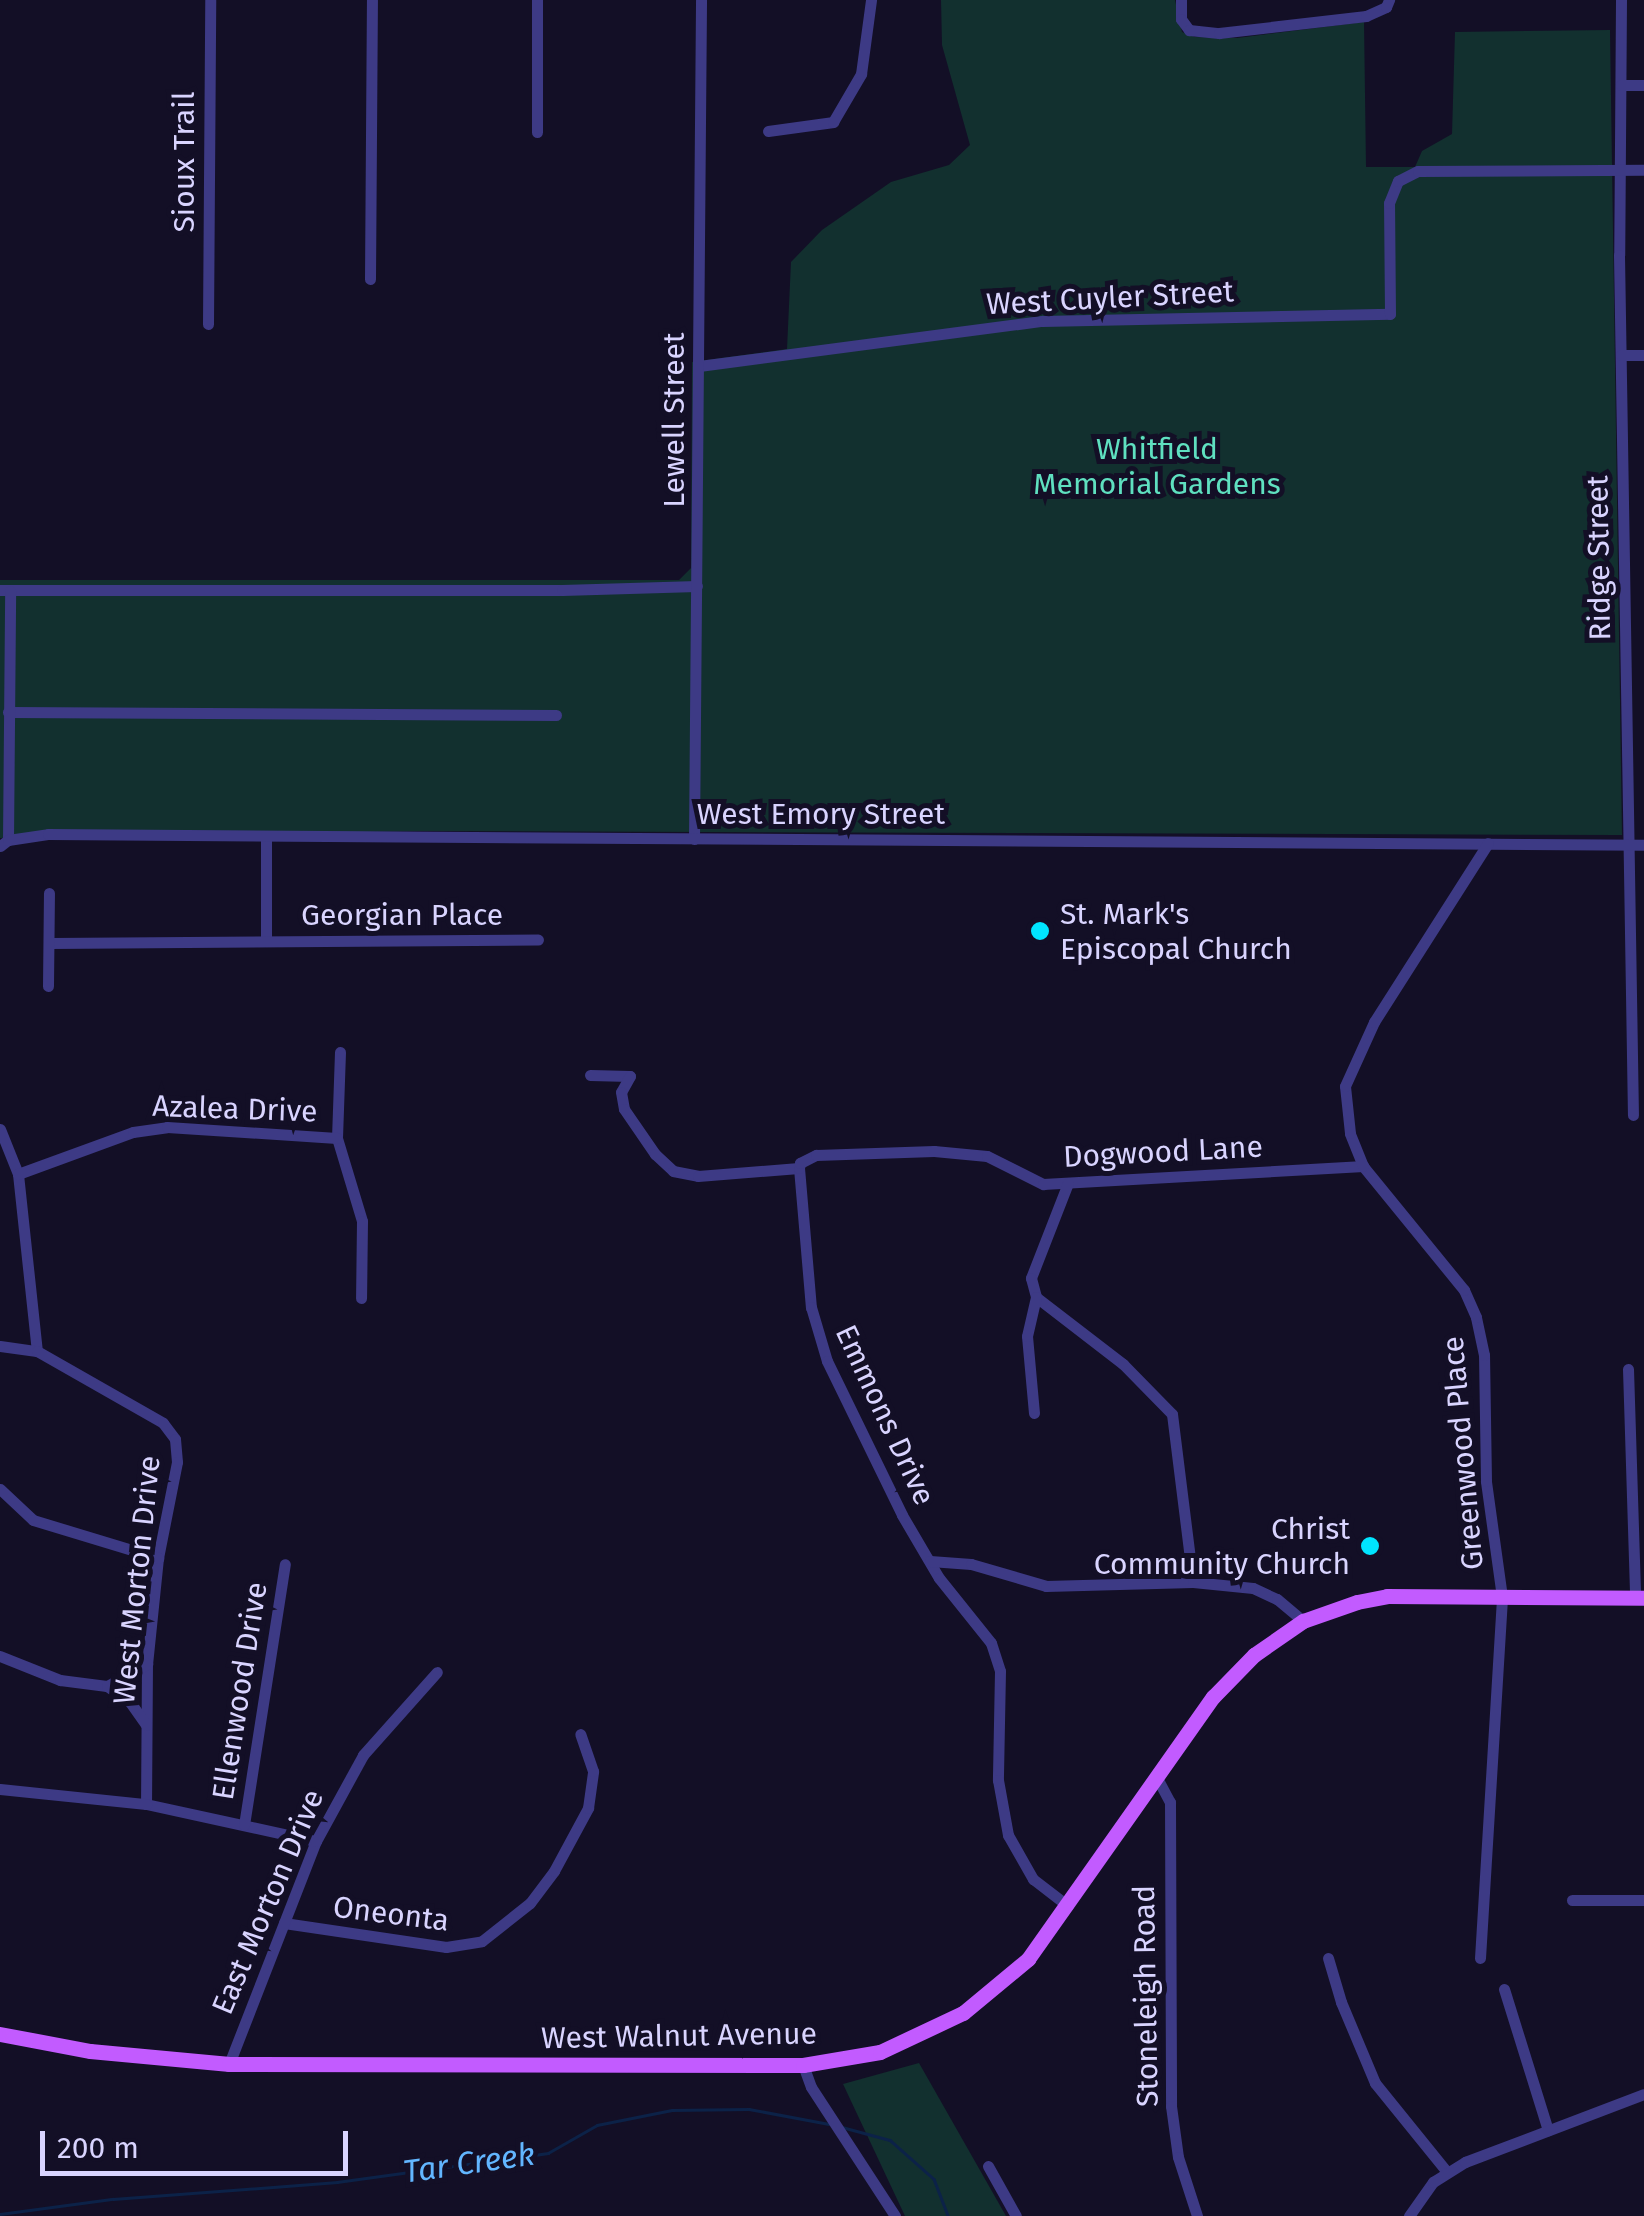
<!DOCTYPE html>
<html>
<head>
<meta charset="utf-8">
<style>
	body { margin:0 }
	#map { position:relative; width:1644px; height:2216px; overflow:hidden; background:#130f26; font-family:"Fira Sans",sans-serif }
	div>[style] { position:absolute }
	.green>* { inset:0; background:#12302f }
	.stream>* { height:2.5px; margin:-1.25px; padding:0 1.25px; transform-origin:1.25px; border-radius:1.25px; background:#0c2248 }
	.minor>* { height:11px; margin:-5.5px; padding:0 5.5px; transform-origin:5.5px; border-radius:5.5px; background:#3d3a85 }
	.major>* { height:15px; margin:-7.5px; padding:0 7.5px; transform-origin:7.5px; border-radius:7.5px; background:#c25bff }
	.dots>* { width:28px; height:28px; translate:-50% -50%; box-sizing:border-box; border:5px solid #130f26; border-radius:50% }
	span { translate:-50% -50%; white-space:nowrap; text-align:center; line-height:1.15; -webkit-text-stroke:10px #130f26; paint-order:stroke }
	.street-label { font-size:30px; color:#d9d4ff }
	.park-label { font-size:30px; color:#5fe0c0 }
	.poi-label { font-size:30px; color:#d9d4ff }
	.left { translate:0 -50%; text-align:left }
	.right { translate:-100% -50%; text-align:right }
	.water-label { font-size:32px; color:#62b6ff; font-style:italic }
	.scale { position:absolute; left:40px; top:2131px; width:308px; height:45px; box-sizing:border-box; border:5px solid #d9d4ff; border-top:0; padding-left:12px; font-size:30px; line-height:35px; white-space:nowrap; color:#d9d4ff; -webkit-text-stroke:8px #130f26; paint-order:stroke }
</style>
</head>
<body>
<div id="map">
	<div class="green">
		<i style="clip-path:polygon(941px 0,1175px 0,1182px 32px,1195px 37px,1237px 38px,1364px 22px,1366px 167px,1415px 167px,1422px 151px,1452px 134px,1455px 32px,1610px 30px,1622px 835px,422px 831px,0 838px,0 580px,679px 580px,691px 568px,692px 362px,787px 349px,791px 262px,822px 230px,891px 182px,949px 165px,970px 145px,942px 45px)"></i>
		<i style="clip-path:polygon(919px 2063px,1006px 2216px,905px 2216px,843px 2084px)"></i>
	</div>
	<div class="stream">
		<i style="left:842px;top:2127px;width:50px;rotate:15.2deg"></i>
		<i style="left:890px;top:2140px;width:59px;rotate:41.6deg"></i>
		<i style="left:934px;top:2179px;width:40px;rotate:69deg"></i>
		<i style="left:0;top:2214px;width:114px;rotate:-7.6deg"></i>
		<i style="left:113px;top:2199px;width:225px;rotate:-4.3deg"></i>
		<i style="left:337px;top:2182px;width:213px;rotate:-7.8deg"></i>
		<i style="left:548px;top:2153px;width:56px;rotate:-29.7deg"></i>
		<i style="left:597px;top:2125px;width:76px;rotate:-11.3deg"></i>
		<i style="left:672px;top:2110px;width:77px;rotate:-0.7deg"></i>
		<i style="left:749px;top:2109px;width:81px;rotate:10.6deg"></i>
	</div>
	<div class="minor">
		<i style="left:1181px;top:0;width:19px;rotate:90deg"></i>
		<i style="left:1181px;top:19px;width:14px;rotate:54deg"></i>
		<i style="left:1189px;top:30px;width:30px;rotate:6deg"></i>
		<i style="left:1219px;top:33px;width:148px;rotate:-6.6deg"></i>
		<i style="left:1366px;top:16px;width:22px;rotate:-24deg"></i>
		<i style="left:1386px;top:7px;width:8px;rotate:-67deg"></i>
		<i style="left:1621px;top:0;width:255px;rotate:90.4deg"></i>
		<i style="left:1619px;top:255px;width:860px;rotate:89.07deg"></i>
		<i style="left:1621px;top:85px;width:23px"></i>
		<i style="left:768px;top:131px;width:66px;rotate:-7.9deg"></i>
		<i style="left:833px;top:122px;width:56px;rotate:-59.7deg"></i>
		<i style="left:861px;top:74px;width:75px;rotate:-82.3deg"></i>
		<i style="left:537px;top:132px;width:132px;rotate:-90deg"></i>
		<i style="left:370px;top:279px;width:279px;rotate:-89.6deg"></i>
		<i style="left:208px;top:324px;width:324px;rotate:-89.6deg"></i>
		<i style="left:1621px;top:355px;width:23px"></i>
		<i style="left:699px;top:366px;width:346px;rotate:-7.5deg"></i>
		<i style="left:1042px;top:321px;width:348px;rotate:-1.2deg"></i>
		<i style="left:1390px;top:314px;width:111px;rotate:-90.5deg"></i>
		<i style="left:1389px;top:203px;width:24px;rotate:-68deg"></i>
		<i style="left:1398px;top:181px;width:22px;rotate:-27deg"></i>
		<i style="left:1418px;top:171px;width:226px;rotate:-0.3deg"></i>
		<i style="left:0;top:590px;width:562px"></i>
		<i style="left:562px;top:590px;width:135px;rotate:-1.7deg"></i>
		<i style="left:8px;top:712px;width:548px;rotate:0.31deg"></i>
		<i style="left:266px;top:836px;width:105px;rotate:90deg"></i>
		<i style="left:694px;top:839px;width:839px;rotate:-89.52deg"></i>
		<i style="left:8px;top:840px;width:249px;rotate:-89.5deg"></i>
		<i style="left:0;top:846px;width:10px;rotate:-37deg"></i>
		<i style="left:8px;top:840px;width:40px;rotate:-8.5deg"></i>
		<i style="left:48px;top:834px;width:1596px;rotate:0.39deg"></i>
		<i style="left:50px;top:943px;width:488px;rotate:-0.4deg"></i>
		<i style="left:48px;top:986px;width:93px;rotate:-89.4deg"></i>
		<i style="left:340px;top:1052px;width:86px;rotate:92deg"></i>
		<i style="left:337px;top:1138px;width:87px;rotate:73.2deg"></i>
		<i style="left:362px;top:1221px;width:77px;rotate:90.7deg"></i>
		<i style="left:590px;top:1075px;width:40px;rotate:1.4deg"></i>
		<i style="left:630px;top:1076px;width:18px;rotate:119deg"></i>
		<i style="left:621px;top:1092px;width:17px;rotate:80deg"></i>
		<i style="left:624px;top:1109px;width:55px;rotate:55.4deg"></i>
		<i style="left:655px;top:1154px;width:25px;rotate:43deg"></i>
		<i style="left:673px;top:1171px;width:25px;rotate:11deg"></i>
		<i style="left:698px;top:1176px;width:101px;rotate:-4.5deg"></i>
		<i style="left:799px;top:1168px;width:140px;rotate:85.1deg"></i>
		<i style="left:811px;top:1307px;width:56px;rotate:73.5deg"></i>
		<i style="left:827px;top:1361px;width:171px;rotate:64deg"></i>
		<i style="left:902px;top:1515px;width:73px;rotate:59.6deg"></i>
		<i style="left:939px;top:1578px;width:83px;rotate:51.3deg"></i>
		<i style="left:991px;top:1643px;width:29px;rotate:72deg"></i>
		<i style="left:1000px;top:1671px;width:109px;rotate:91.1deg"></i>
		<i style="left:998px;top:1780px;width:56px;rotate:79.7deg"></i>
		<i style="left:1008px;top:1835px;width:51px;rotate:60.4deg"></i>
		<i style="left:1033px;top:1879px;width:44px;rotate:37.6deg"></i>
		<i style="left:0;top:1129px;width:48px;rotate:68.2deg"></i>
		<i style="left:18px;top:1174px;width:178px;rotate:83.9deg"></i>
		<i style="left:799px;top:1168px;width:5px;rotate:-79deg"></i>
		<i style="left:800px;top:1163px;width:18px;rotate:-27deg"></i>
		<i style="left:816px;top:1155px;width:118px;rotate:-1.9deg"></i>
		<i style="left:934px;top:1151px;width:53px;rotate:5.4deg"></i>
		<i style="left:987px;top:1156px;width:63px;rotate:26.6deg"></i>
		<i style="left:1043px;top:1184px;width:321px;rotate:-3.2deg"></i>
		<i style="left:18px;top:1174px;width:122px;rotate:-20.1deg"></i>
		<i style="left:133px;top:1132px;width:34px;rotate:-8deg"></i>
		<i style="left:167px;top:1127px;width:170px;rotate:3.7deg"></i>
		<i style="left:1068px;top:1183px;width:102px;rotate:111.3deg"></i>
		<i style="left:1031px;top:1278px;width:20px;rotate:75deg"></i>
		<i style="left:1036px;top:1297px;width:110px;rotate:37.6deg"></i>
		<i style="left:1123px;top:1364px;width:70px;rotate:45.6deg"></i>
		<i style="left:1172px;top:1414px;width:169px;rotate:82.9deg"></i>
		<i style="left:0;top:1346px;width:37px;rotate:8deg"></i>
		<i style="left:37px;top:1351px;width:145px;rotate:29.7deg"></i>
		<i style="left:163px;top:1423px;width:20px;rotate:53deg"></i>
		<i style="left:175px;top:1439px;width:23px;rotate:85deg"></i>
		<i style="left:177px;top:1462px;width:98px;rotate:101.2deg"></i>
		<i style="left:158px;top:1558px;width:107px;rotate:95.9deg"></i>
		<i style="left:147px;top:1664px;width:140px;rotate:90.4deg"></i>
		<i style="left:146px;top:1804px;width:174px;rotate:12.3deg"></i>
		<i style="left:1628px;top:1369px;width:229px;rotate:88.2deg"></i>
		<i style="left:1034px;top:1413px;width:77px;rotate:-95.2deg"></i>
		<i style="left:1027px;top:1336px;width:40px;rotate:-77deg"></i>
		<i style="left:0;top:1489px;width:45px;rotate:43.2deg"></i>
		<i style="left:33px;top:1520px;width:131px;rotate:16.9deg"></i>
		<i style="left:930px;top:1561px;width:41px;rotate:4.2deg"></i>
		<i style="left:971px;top:1564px;width:78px;rotate:16.3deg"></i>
		<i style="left:1046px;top:1586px;width:147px;rotate:-1.6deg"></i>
		<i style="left:1193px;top:1582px;width:60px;rotate:5.7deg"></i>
		<i style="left:1253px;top:1588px;width:26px;rotate:25deg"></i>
		<i style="left:1277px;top:1599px;width:34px;rotate:40deg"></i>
		<i style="left:0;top:1656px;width:65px;rotate:21.8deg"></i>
		<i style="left:60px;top:1680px;width:47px;rotate:7.3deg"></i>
		<i style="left:107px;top:1686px;width:46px;rotate:-28.8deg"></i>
		<i style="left:107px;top:1686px;width:28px;rotate:35deg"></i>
		<i style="left:130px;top:1702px;width:28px;rotate:55deg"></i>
		<i style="left:1156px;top:1776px;width:30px;rotate:62deg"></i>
		<i style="left:1170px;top:1802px;width:304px;rotate:89.8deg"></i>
		<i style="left:1171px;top:2106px;width:51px;rotate:82.2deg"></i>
		<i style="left:1178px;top:2157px;width:62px;rotate:72.1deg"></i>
		<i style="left:0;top:1789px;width:147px;rotate:5.9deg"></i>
		<i style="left:244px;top:1825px;width:264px;rotate:-81.1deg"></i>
		<i style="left:1572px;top:1900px;width:72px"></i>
		<i style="left:284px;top:1923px;width:164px;rotate:8.4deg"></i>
		<i style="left:446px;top:1947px;width:36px;rotate:-9deg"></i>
		<i style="left:482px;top:1941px;width:61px;rotate:-38.4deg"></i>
		<i style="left:530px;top:1903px;width:40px;rotate:-53deg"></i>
		<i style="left:554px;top:1871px;width:72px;rotate:-61.6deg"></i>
		<i style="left:588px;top:1808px;width:37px;rotate:-82deg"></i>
		<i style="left:593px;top:1771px;width:39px;rotate:-109deg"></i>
		<i style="left:1328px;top:1958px;width:46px;rotate:73.5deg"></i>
		<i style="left:1341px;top:2002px;width:88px;rotate:67.2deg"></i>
		<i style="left:1375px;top:2083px;width:114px;rotate:51deg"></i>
		<i style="left:1480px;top:1958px;width:362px;rotate:-86.5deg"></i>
		<i style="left:1502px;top:1597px;width:117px;rotate:-97.9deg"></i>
		<i style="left:1486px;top:1481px;width:126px;rotate:-90.9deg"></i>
		<i style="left:1484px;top:1355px;width:39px;rotate:-102deg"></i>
		<i style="left:1476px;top:1317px;width:30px;rotate:-114deg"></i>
		<i style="left:1464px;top:1290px;width:160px;rotate:-129.2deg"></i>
		<i style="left:1363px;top:1166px;width:35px;rotate:-112deg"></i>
		<i style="left:1350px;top:1133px;width:47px;rotate:-96.1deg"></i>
		<i style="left:1345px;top:1086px;width:70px;rotate:-65.6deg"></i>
		<i style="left:1374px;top:1022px;width:212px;rotate:-57.5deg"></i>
		<i style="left:1504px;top:1989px;width:148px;rotate:72.7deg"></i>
		<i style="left:229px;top:2064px;width:239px;rotate:-68.7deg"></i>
		<i style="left:316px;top:1841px;width:98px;rotate:-61.3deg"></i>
		<i style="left:363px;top:1755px;width:111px;rotate:-48.3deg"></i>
		<i style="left:803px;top:2065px;width:23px;rotate:70deg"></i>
		<i style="left:811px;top:2087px;width:154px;rotate:56.9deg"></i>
		<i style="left:988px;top:2166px;width:57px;rotate:60.8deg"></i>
		<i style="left:1409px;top:2216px;width:42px;rotate:-54.8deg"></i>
		<i style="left:1433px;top:2182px;width:38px;rotate:-32deg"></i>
		<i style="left:1465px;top:2162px;width:191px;rotate:-20.8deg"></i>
	</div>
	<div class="major">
		<i style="left:0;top:2034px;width:92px;rotate:10.7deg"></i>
		<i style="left:90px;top:2051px;width:140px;rotate:5.3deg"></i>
		<i style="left:229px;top:2064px;width:574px;rotate:0.1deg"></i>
		<i style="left:803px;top:2065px;width:78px;rotate:-9.6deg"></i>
		<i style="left:880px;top:2052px;width:92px;rotate:-25.2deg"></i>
		<i style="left:963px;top:2013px;width:85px;rotate:-39.7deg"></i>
		<i style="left:1028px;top:1959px;width:321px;rotate:-54.8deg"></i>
		<i style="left:1213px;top:1697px;width:59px;rotate:-45.7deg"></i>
		<i style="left:1254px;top:1655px;width:60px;rotate:-34.8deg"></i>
		<i style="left:1303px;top:1621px;width:57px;rotate:-19.4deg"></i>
		<i style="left:1357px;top:1602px;width:31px;rotate:-11deg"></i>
		<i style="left:1387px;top:1596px;width:257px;rotate:0.4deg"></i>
	</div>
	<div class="dots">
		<i style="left:1040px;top:931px;background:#00e5ff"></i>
		<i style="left:1370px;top:1546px;background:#00e5ff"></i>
	</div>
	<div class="street-label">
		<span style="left:184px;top:162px;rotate:-90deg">Sioux Trail</span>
		<span style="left:1110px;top:298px;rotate:-3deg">West Cuyler Street</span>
		<span style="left:674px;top:420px;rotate:-90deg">Lewell Street</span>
		<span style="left:1599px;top:558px;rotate:-91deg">Ridge Street</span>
		<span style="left:821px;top:814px">West Emory Street</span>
		<span style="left:402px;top:915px">Georgian Place</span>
		<span style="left:235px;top:1109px;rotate:2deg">Azalea Drive</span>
		<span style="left:1163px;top:1152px;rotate:-3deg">Dogwood Lane</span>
		<span style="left:885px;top:1415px;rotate:65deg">Emmons Drive</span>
		<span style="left:1463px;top:1453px;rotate:-95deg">Greenwood Place</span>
		<span style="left:137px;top:1580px;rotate:-84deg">West Morton Drive</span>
		<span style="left:240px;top:1691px;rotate:-81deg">Ellenwood Drive</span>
		<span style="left:268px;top:1902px;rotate:-67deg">East Morton Drive</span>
		<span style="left:391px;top:1914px;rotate:7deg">Oneonta</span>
		<span style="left:1146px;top:1996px;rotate:-91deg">Stoneleigh Road</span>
		<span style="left:679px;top:2036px;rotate:-1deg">West Walnut Avenue</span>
	</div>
	<div class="park-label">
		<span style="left:1157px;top:466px">Whitfield<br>Memorial Gardens</span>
	</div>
	<div class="poi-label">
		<span class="left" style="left:1060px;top:931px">St. Mark's<br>Episcopal Church</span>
		<span class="right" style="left:1350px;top:1546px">Christ<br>Community Church</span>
	</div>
	<div class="water-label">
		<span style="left:469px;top:2163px;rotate:-8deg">Tar Creek</span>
	</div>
	<div class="scale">200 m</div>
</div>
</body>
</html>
